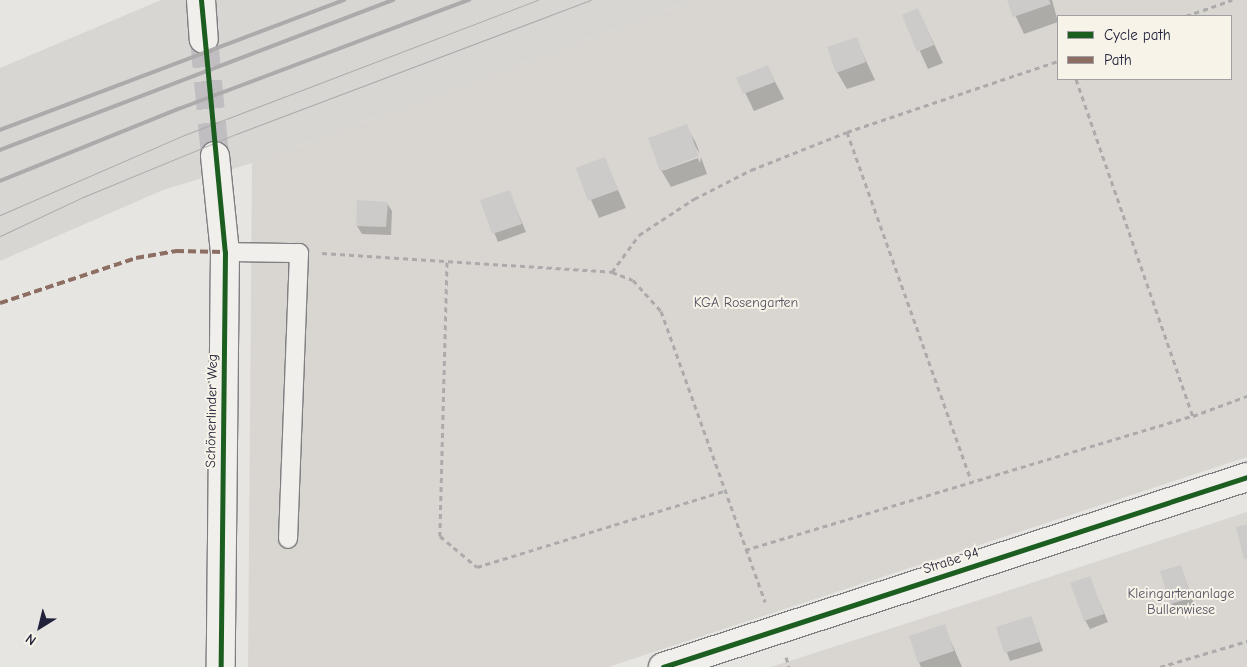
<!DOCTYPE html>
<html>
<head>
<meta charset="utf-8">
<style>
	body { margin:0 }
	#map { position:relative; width:1247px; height:667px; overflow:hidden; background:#e7e5e1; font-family:"Comic Neue",sans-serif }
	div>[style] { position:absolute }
	.built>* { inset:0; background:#d8d6d3 }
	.green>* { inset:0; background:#d9d6d2 }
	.shadow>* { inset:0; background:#0003 }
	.building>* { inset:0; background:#cdcbc9 }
	.minor-tunnel>* { height:28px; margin-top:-14px; transform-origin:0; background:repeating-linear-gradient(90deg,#c0bec0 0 28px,transparent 0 42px) }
	.path>* { height:3px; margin-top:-1.5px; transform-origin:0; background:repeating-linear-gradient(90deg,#acaaab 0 5px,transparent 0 9px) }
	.roads { filter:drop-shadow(1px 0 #7f7e81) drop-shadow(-1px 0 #7f7e81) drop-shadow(0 1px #7f7e81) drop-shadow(0 -1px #7f7e81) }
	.service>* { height:18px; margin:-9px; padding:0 9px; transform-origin:9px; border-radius:9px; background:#f0efeb }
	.minor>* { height:28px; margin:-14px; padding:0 14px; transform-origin:14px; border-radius:14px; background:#f0efeb }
	.tram>* { height:1px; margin:-0.5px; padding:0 0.5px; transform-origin:0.5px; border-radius:0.5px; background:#acaaab }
	.rail>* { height:4px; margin:-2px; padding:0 2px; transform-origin:2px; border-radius:2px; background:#acaaab }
	.quiet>* { height:4px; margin-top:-2px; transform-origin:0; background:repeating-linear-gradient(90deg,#8d6e63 0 8px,transparent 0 12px) }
	.cycleway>* { height:5px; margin:-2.5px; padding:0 2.5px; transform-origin:2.5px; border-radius:2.5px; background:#1b5e20 }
	span { translate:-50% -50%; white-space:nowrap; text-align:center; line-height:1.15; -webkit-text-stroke:4px #f7f3e8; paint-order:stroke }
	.park-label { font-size:14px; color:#555465 }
	.street-label { font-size:14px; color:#22223b }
	.legend { position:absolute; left:1057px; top:15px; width:175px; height:65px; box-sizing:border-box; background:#f7f3e8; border:1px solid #a29fa3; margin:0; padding:6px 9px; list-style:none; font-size:15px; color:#22223b }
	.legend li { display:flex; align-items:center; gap:10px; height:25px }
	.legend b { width:25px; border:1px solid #a29fa3 }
	.north { position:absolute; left:15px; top:602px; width:50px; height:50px; -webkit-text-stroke:4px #f7f3e8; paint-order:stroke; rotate:216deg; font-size:14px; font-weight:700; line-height:20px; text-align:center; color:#22223b }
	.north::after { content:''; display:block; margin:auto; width:18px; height:22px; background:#22223b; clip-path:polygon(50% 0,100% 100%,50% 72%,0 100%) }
</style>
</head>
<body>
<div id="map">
	<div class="built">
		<i style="clip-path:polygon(161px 0,694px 0,252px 163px,163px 190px,0 261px,0 68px)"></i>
	</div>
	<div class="green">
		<i style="clip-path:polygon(evenodd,694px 0,1247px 0,1247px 457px,608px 667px,248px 667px,252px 163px,694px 0,1058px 16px,1231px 16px,1231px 79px,1058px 79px,1058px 16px)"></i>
		<i style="clip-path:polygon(1247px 512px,1247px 667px,771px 667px,973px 602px)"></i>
	</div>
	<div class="shadow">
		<i style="clip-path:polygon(1008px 0,1052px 0,1058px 22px,1024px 34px)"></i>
		<i style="clip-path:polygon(918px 10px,943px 63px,928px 69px,904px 16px)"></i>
		<i style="clip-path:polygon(856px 39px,875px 80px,847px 89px,837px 72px)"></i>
		<i style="clip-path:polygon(767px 66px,784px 99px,754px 111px,738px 78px)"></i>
		<i style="clip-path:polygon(686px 126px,696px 143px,700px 154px,692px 142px,662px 171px,698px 158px,700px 163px,701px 157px,707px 174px,671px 187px,661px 170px)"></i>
		<i style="clip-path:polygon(604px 158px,626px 208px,599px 218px,577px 168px)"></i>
		<i style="clip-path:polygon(509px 191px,526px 232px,498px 242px,481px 201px)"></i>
		<i style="clip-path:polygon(387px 203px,392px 211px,391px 235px,362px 234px,357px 226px)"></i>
		<i style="clip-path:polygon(1181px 567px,1195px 607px,1176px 612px,1171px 603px)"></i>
		<i style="clip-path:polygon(1089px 578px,1108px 622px,1090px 629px,1085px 620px)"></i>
		<i style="clip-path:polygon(1031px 617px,1043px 651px,1010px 661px,998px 628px)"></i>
		<i style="clip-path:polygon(944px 626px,962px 667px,921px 667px,919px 663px)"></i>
	</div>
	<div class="building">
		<i style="clip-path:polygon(1007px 0,1049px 0,1051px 4px,1013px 17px)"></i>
		<i style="clip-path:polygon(918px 8px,934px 45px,917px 52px,902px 15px)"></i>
		<i style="clip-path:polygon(857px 37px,866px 62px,836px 73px,827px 47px)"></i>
		<i style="clip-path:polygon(768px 65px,775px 82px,743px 94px,736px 78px)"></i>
		<i style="clip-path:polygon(687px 124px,699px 156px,660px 171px,648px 138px)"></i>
		<i style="clip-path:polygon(605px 157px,618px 190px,588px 201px,576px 168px)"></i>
		<i style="clip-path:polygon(510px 190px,522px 224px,492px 234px,480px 200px)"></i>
		<i style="clip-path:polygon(357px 200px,388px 202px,386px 227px,356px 226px)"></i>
		<i style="clip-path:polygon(1247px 524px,1247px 559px,1244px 559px,1236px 527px)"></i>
		<i style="clip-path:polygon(1181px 565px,1191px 598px,1170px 604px,1160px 571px)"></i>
		<i style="clip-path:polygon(1090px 576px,1104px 614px,1084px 621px,1070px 583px)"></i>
		<i style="clip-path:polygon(1031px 616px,1040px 642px,1004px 653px,996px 627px)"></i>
		<i style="clip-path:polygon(945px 624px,954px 651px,918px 663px,909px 636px)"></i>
	</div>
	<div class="minor-tunnel">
		<i style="left:204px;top:39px;width:118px;rotate:84.6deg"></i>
	</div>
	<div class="path">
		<i style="left:1186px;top:16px;width:49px;rotate:-19.2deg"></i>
		<i style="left:1076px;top:79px;width:357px;rotate:70.9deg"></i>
		<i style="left:847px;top:132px;width:369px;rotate:70.4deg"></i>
		<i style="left:322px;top:253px;width:291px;rotate:3.7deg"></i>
		<i style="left:612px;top:272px;width:22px;rotate:21deg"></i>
		<i style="left:633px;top:280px;width:42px;rotate:47.9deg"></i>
		<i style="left:661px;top:311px;width:309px;rotate:70.3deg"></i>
		<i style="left:447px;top:262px;width:274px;rotate:91.5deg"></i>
		<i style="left:440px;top:536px;width:48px;rotate:40deg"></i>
		<i style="left:477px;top:567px;width:258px;rotate:-17.1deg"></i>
		<i style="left:612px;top:272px;width:46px;rotate:-53.9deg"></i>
		<i style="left:639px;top:235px;width:66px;rotate:-33.2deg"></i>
		<i style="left:694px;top:199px;width:64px;rotate:-27deg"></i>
		<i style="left:751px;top:170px;width:103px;rotate:-21.6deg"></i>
		<i style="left:847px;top:132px;width:223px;rotate:-18.6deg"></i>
		<i style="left:745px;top:550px;width:468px;rotate:-16.7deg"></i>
		<i style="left:1193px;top:416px;width:58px;rotate:-20.3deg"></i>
		<i style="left:786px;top:657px;width:10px;rotate:73deg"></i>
		<i style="left:1160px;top:667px;width:91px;rotate:-16.6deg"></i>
	</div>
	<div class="roads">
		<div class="service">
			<i style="left:225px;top:252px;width:74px;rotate:0.8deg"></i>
			<i style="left:299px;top:253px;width:286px;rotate:92.2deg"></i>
		</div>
		<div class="minor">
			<i style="left:201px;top:0;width:39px;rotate:86deg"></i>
			<i style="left:215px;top:156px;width:97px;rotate:84.1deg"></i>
			<i style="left:225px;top:252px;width:415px;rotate:90.6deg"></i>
			<i style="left:663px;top:667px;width:614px;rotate:-18.02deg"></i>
		</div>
	</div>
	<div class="tram">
		<i style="left:0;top:215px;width:201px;rotate:-23.5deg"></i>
		<i style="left:184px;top:135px;width:379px;rotate:-20.9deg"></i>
		<i style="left:0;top:236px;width:92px;rotate:-25.2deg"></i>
		<i style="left:83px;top:197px;width:165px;rotate:-22.4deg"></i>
		<i style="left:236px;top:134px;width:379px;rotate:-20.7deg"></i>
	</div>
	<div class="rail">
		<i style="left:0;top:130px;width:368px;rotate:-20.7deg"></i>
		<i style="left:0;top:150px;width:421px;rotate:-20.9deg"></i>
		<i style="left:0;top:181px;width:195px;rotate:-22deg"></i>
		<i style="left:181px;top:108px;width:308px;rotate:-20.6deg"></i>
	</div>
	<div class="quiet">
		<i style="left:0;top:303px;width:143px;rotate:-18.3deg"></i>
		<i style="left:136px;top:258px;width:41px;rotate:-9.9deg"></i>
		<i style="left:176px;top:251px;width:49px;rotate:1.2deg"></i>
	</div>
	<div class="cycleway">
		<i style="left:201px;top:0;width:253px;rotate:84.6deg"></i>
		<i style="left:225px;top:252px;width:415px;rotate:90.6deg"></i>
		<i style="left:663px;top:667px;width:614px;rotate:-18.02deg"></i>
	</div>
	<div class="park-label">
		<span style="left:746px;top:303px">KGA Rosengarten</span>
		<span style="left:1181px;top:602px">Kleingartenanlage<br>Bullenwiese</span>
	</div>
	<div class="street-label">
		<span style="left:212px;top:411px;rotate:-89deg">Schönerlinder Weg</span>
		<span style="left:951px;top:561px;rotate:-18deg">Straße 94</span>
	</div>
	<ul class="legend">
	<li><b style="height:6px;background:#1b5e20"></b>Cycle path</li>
	<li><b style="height:6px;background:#8d6e63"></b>Path</li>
	</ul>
	<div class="north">N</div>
</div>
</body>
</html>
